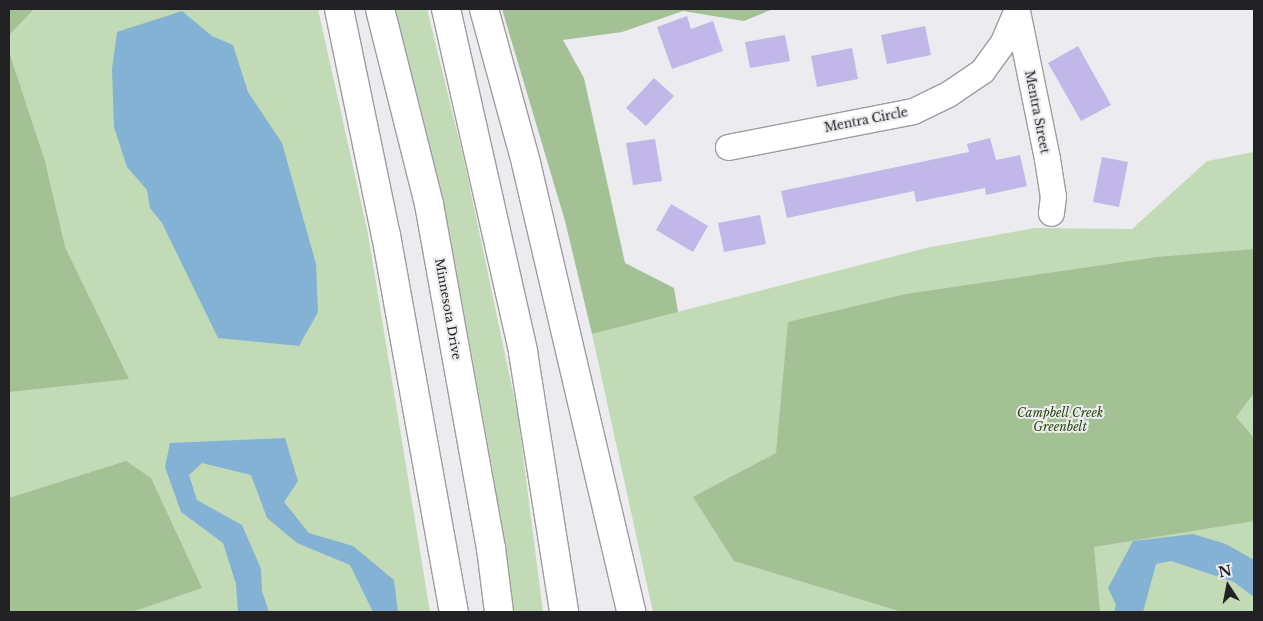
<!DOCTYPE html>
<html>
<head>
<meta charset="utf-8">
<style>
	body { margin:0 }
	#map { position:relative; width:1263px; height:621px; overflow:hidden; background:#ecebef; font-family:"Libre Baskerville",serif }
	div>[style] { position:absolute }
	.green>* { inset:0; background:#c2dbb6 }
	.forest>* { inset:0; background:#a4c195 }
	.water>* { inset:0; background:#84b2d4 }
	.building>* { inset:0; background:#c1b8e9 }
	.roads { filter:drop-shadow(1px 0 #9d9c9f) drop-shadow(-1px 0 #9d9c9f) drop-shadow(0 1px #9d9c9f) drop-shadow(0 -1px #9d9c9f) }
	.minor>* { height:25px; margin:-12.5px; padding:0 12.5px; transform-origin:12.5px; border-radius:12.5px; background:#fff }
	.highway>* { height:28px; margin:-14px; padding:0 14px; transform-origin:14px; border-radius:14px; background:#fff }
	span { translate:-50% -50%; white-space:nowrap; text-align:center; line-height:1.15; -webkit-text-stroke:4px #ecebef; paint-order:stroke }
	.street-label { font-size:12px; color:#222123 }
	.park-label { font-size:12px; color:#244807; font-style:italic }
	.frame { position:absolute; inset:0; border:10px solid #222123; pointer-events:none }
	.north { position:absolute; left:1203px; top:561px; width:50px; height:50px; -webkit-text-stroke:4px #ecebef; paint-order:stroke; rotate:349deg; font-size:14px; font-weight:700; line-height:20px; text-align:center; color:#222123 }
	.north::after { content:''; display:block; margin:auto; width:18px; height:22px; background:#222123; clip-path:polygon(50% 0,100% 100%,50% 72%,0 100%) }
</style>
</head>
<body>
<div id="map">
	<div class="green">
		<i style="clip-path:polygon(9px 9px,318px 9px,368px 234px,430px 612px,9px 612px)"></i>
		<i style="clip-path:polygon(393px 9px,427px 9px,464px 160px,518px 416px,543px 612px,513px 612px,492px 467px,449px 230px)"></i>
		<i style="clip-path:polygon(1254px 152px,1254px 612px,653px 612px,592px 334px,926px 248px,1035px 228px,1132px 229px,1207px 161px)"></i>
	</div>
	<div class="forest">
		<i style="clip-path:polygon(9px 9px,34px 9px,9px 35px)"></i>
		<i style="clip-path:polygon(502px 9px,773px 9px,744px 21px,683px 11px,622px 32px,563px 40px,584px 78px,625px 263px,674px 288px,678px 312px,592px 334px,565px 221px)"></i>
		<i style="clip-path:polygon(9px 52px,45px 161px,65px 247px,129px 379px,9px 392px)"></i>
		<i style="clip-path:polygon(1254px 249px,1254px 393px,1236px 417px,1254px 438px,1254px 521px,1094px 547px,1100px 612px,902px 612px,734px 561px,693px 497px,776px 453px,788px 322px,906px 294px,1157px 257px)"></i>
		<i style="clip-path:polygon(126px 461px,151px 478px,202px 588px,132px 612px,9px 612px,9px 498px)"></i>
	</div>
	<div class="water">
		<i style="clip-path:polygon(182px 11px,212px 36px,233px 45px,248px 92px,282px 143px,316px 264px,318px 312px,299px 346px,218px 338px,162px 223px,150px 208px,147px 190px,127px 167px,114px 127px,112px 69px,117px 32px)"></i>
		<i style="clip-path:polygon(285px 438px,298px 481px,284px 502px,309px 533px,353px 546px,394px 580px,398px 612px,373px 612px,350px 565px,297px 543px,267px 518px,251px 475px,202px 463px,189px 475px,197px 500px,242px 525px,261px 569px,262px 591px,269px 612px,238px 612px,236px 584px,223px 543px,181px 512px,165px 467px,170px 443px)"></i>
		<i style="clip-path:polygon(1193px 534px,1226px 544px,1254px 560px,1254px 597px,1234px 582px,1171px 561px,1156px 564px,1143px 612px,1114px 612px,1116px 605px,1108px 588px,1133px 541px)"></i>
	</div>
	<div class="building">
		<i style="clip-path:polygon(687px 16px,691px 29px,713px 21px,723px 51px,672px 69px,657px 27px)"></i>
		<i style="clip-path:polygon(925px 26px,931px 55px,887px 64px,881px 35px)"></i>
		<i style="clip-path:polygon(785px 35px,790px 61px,750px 68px,745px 42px)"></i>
		<i style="clip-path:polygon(1078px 46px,1111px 105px,1081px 121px,1048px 63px)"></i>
		<i style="clip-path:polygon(852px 48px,858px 79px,817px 87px,811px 56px)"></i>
		<i style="clip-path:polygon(654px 78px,674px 96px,646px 126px,626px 108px)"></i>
		<i style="clip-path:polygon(990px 138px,996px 160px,1020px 155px,1027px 186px,986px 195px,985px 188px,916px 202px,914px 191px,787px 218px,781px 191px,969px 152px,967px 144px)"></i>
		<i style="clip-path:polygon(655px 139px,662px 181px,633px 185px,626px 143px)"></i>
		<i style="clip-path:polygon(1102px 157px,1128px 162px,1119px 207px,1093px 202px)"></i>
		<i style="clip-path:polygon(671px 204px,708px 226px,693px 252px,656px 230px)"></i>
		<i style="clip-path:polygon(760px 215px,766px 244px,724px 252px,718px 223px)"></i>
	</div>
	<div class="roads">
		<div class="minor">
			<i style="left:1017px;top:11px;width:151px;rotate:78.5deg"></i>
			<i style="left:1047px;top:159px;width:37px;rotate:81deg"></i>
			<i style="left:1053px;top:196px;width:17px;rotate:97deg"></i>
			<i style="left:728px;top:147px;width:188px;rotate:-11deg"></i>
			<i style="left:913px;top:111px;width:39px;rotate:-26deg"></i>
			<i style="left:948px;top:94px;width:41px;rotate:-34.1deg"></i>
			<i style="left:982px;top:71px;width:36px;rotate:-54deg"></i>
			<i style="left:1003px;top:42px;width:36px;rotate:-67deg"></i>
		</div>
		<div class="highway">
			<i style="left:339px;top:9px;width:231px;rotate:78.3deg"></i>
			<i style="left:386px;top:235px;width:383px;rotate:79.8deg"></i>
			<i style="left:380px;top:9px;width:201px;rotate:75.9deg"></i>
			<i style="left:429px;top:204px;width:350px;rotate:79.8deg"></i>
			<i style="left:491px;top:548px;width:64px;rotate:82.9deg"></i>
			<i style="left:446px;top:9px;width:352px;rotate:77.3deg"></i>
			<i style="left:523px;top:352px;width:263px;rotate:81deg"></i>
			<i style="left:484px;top:9px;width:160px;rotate:74.7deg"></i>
			<i style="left:526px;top:163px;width:461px;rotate:76.8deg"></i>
		</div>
	</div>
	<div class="street-label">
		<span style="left:1037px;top:112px;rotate:79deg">Mentra Street</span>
		<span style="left:866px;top:120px;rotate:-11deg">Mentra Circle</span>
		<span style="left:448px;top:309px;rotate:80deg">Minnesota Drive</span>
	</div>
	<div class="park-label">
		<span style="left:1060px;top:420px">Campbell Creek<br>Greenbelt</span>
	</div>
	<div class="frame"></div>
	<div class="north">N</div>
</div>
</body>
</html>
